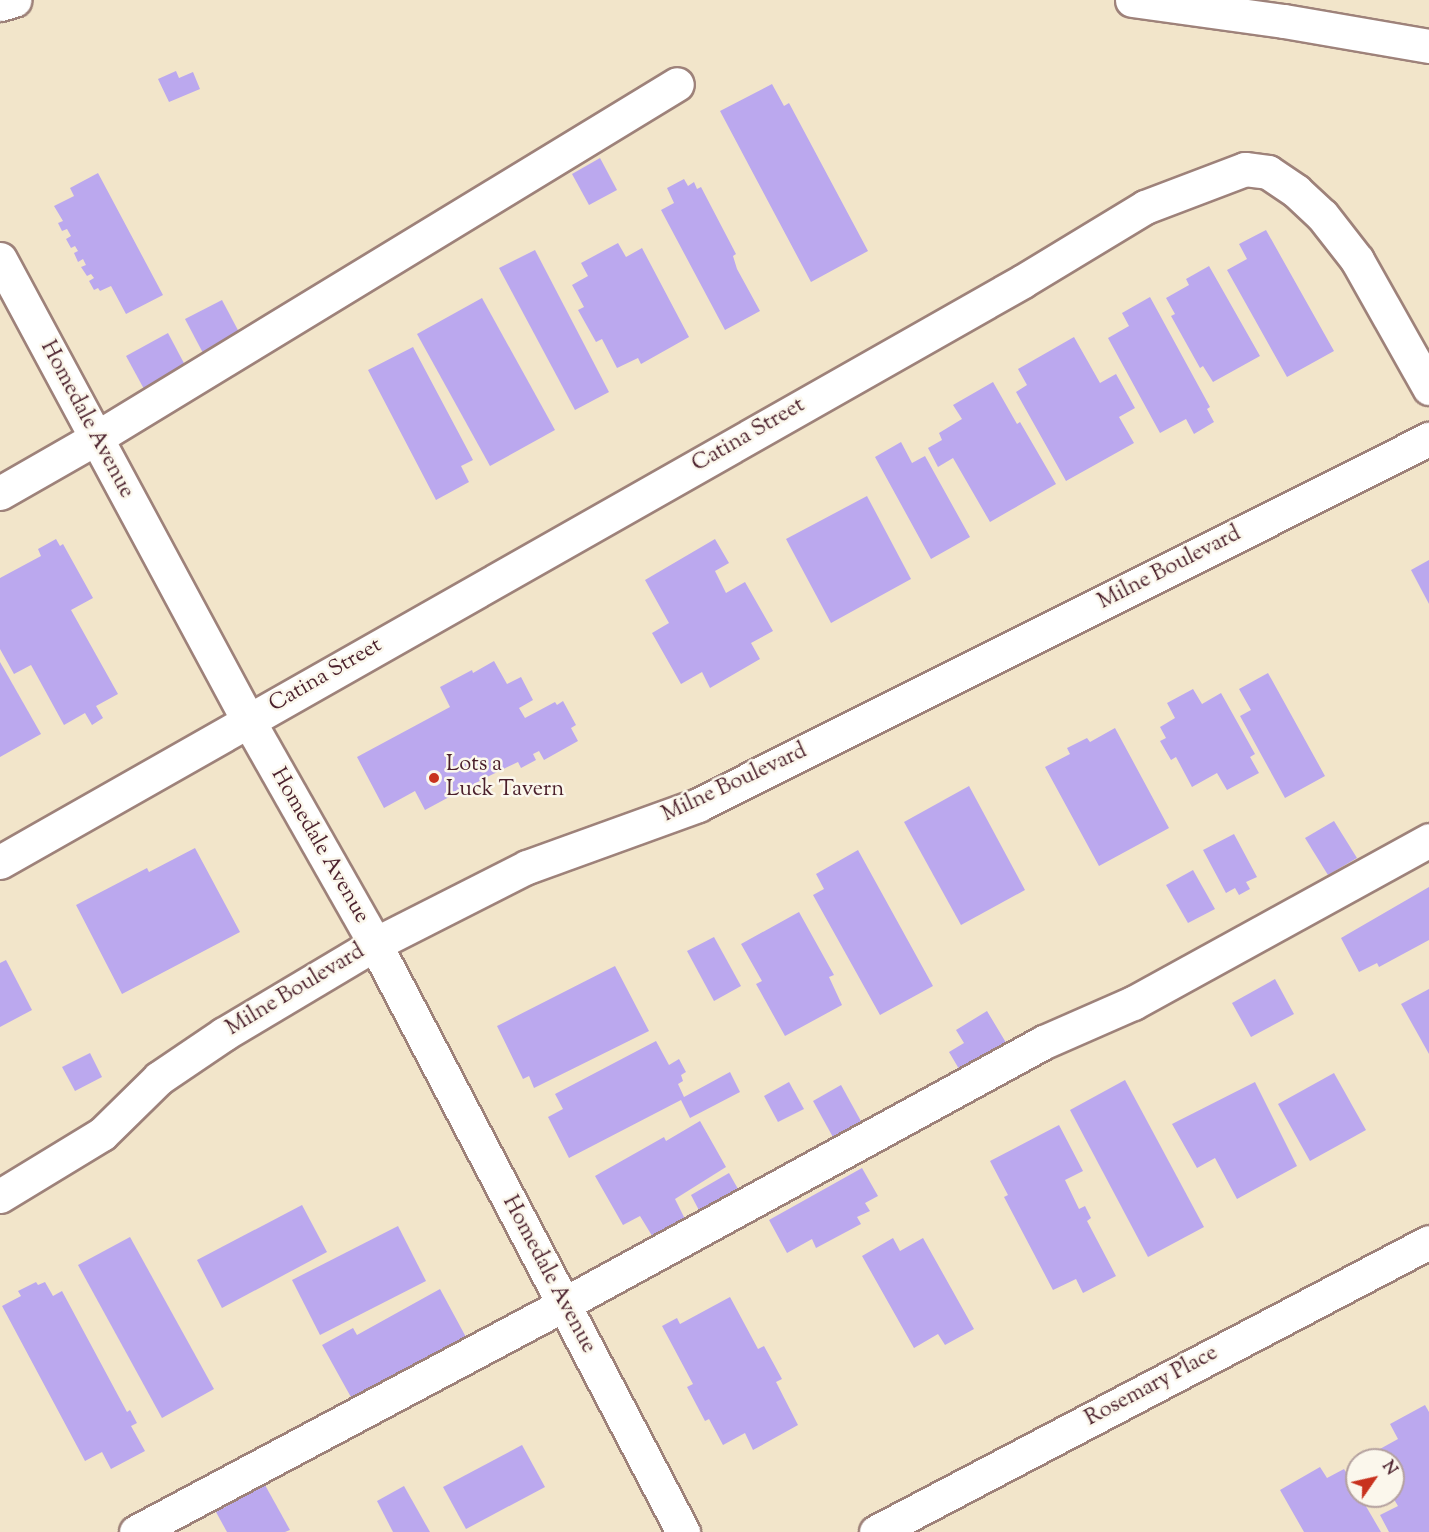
<!DOCTYPE html>
<html>
<head>
<meta charset="utf-8">
<style>
	body { margin:0 }
	#map { position:relative; width:1429px; height:1532px; overflow:hidden; background:#f2e5ca; font-family:"Sorts Mill Goudy",serif }
	div>[style] { position:absolute }
	.building>* { inset:0; background:#bba8ee }
	.roads { filter:drop-shadow(2px 0 #9e827a) drop-shadow(-2px 0 #9e827a) drop-shadow(0 2px #9e827a) drop-shadow(0 -2px #9e827a) }
	.minor>* { height:33px; margin:-16.5px; padding:0 16.5px; transform-origin:16.5px; border-radius:16.5px; background:#fff }
	.highway>* { height:33px; margin:-16.5px; padding:0 16.5px; transform-origin:16.5px; border-radius:16.5px; background:#fff }
	.dots>* { width:16px; height:16px; translate:-50% -50%; box-sizing:border-box; border:3px solid #fbf7ec; border-radius:50% }
	span { translate:-50% -50%; white-space:nowrap; text-align:center; line-height:1.15; -webkit-text-stroke:5px #fbf7ec; paint-order:stroke }
	.street-label { font-size:22px; color:#4a1f2b }
	.poi-label { font-size:22px; color:#4a1f2b }
	.left { translate:0 -50%; text-align:left }
	.north { position:absolute; left:1345px; top:1448px; width:60px; height:60px; box-sizing:border-box; background:#fbf7ec; border:2px solid #b4a19f; border-radius:50%; rotate:56deg; font-size:16px; font-weight:700; line-height:24px; text-align:center; color:#4a1f2b }
	.north::after { content:''; display:block; margin:auto; width:21px; height:27px; background:#c8321e; clip-path:polygon(50% 0,100% 100%,50% 72%,0 100%) }
</style>
</head>
<body>
<div id="map">
	<div class="building">
		<i style="clip-path:polygon(176px 71px,179px 78px,193px 72px,200px 89px,169px 102px,158px 79px)"></i>
		<i style="clip-path:polygon(772px 84px,784px 106px,789px 103px,868px 251px,811px 282px,720px 111px)"></i>
		<i style="clip-path:polygon(600px 158px,617px 190px,589px 205px,572px 174px)"></i>
		<i style="clip-path:polygon(98px 173px,163px 295px,126px 314px,111px 286px,100px 291px,98px 288px,94px 290px,89px 281px,94px 278px,91px 274px,87px 276px,81px 267px,86px 265px,83px 259px,78px 262px,74px 253px,78px 251px,75px 246px,71px 248px,66px 239px,71px 236px,67px 229px,62px 231px,58px 223px,63px 221px,54px 206px,74px 196px,70px 188px)"></i>
		<i style="clip-path:polygon(684px 179px,688px 186px,694px 182px,697px 189px,701px 187px,736px 254px,733px 256px,737px 269px,760px 311px,725px 330px,661px 210px,674px 203px,667px 188px)"></i>
		<i style="clip-path:polygon(1266px 230px,1334px 351px,1287px 377px,1227px 270px,1247px 259px,1239px 244px)"></i>
		<i style="clip-path:polygon(618px 243px,626px 257px,642px 248px,689px 337px,641px 364px,638px 358px,617px 368px,602px 339px,596px 342px,578px 310px,584px 307px,572px 285px,588px 276px,581px 263px)"></i>
		<i style="clip-path:polygon(535px 250px,609px 392px,575px 410px,499px 268px)"></i>
		<i style="clip-path:polygon(1209px 266px,1260px 356px,1213px 382px,1203px 366px,1200px 368px,1171px 316px,1175px 314px,1166px 298px,1189px 285px,1186px 279px)"></i>
		<i style="clip-path:polygon(1150px 297px,1210px 407px,1207px 409px,1214px 422px,1194px 434px,1186px 419px,1160px 433px,1108px 338px,1129px 326px,1122px 313px)"></i>
		<i style="clip-path:polygon(482px 298px,555px 430px,490px 466px,417px 334px)"></i>
		<i style="clip-path:polygon(222px 300px,240px 334px,203px 353px,185px 319px)"></i>
		<i style="clip-path:polygon(168px 333px,186px 367px,144px 389px,126px 356px)"></i>
		<i style="clip-path:polygon(1074px 337px,1100px 383px,1116px 374px,1135px 408px,1119px 417px,1134px 443px,1066px 481px,1016px 392px,1027px 385px,1018px 369px)"></i>
		<i style="clip-path:polygon(413px 347px,473px 460px,461px 466px,469px 482px,436px 500px,368px 370px)"></i>
		<i style="clip-path:polygon(993px 382px,1017px 424px,1020px 422px,1056px 484px,990px 522px,953px 458px,938px 467px,928px 448px,942px 440px,939px 433px,962px 419px,953px 405px)"></i>
		<i style="clip-path:polygon(901px 442px,912px 463px,925px 456px,970px 537px,931px 559px,875px 457px)"></i>
		<i style="clip-path:polygon(867px 496px,911px 579px,831px 623px,786px 539px)"></i>
		<i style="clip-path:polygon(56px 539px,60px 546px,63px 544px,93px 598px,71px 610px,118px 694px,96px 706px,103px 718px,92px 725px,85px 713px,64px 725px,31px 665px,14px 674px,0 649px,0 578px,41px 556px,38px 549px)"></i>
		<i style="clip-path:polygon(715px 539px,729px 563px,715px 571px,726px 593px,745px 582px,773px 631px,751px 643px,760px 659px,710px 688px,702px 672px,681px 684px,652px 633px,669px 623px,645px 580px)"></i>
		<i style="clip-path:polygon(1429px 560px,1429px 604px,1411px 570px)"></i>
		<i style="clip-path:polygon(494px 661px,507px 684px,521px 677px,533px 700px,519px 708px,525px 718px,555px 702px,557px 705px,563px 701px,576px 725px,571px 728px,578px 741px,544px 760px,539px 751px,533px 754px,536px 760px,521px 768px,518px 762px,487px 777px,474px 784px,478px 792px,468px 797px,464px 789px,425px 810px,415px 791px,384px 808px,357px 757px,450px 707px,440px 687px,472px 670px,473px 673px)"></i>
		<i style="clip-path:polygon(0 662px,41px 734px,0 757px)"></i>
		<i style="clip-path:polygon(1268px 673px,1325px 776px,1285px 798px,1240px 716px,1251px 710px,1239px 689px)"></i>
		<i style="clip-path:polygon(1193px 689px,1202px 704px,1221px 693px,1255px 754px,1250px 757px,1259px 773px,1227px 790px,1217px 773px,1192px 787px,1176px 757px,1171px 760px,1160px 741px,1166px 738px,1160px 727px,1175px 718px,1167px 703px)"></i>
		<i style="clip-path:polygon(1115px 728px,1169px 828px,1099px 866px,1045px 767px,1070px 754px,1067px 748px,1087px 738px,1090px 742px)"></i>
		<i style="clip-path:polygon(969px 786px,1025px 890px,961px 925px,904px 822px)"></i>
		<i style="clip-path:polygon(1334px 821px,1357px 858px,1328px 875px,1305px 838px)"></i>
		<i style="clip-path:polygon(1234px 834px,1257px 877px,1246px 882px,1250px 889px,1239px 895px,1235px 888px,1226px 893px,1203px 850px)"></i>
		<i style="clip-path:polygon(195px 848px,240px 932px,122px 994px,76px 905px,147px 868px,149px 872px)"></i>
		<i style="clip-path:polygon(858px 850px,933px 986px,880px 1015px,813px 895px,824px 889px,816px 874px)"></i>
		<i style="clip-path:polygon(1193px 870px,1215px 909px,1188px 923px,1166px 885px)"></i>
		<i style="clip-path:polygon(1429px 887px,1429px 940px,1379px 967px,1377px 963px,1359px 972px,1341px 938px)"></i>
		<i style="clip-path:polygon(799px 912px,834px 975px,829px 977px,842px 1005px,785px 1036px,756px 984px,762px 981px,741px 944px)"></i>
		<i style="clip-path:polygon(714px 937px,741px 986px,714px 1001px,687px 951px)"></i>
		<i style="clip-path:polygon(6px 960px,32px 1010px,0 1027px,0 963px)"></i>
		<i style="clip-path:polygon(615px 966px,649px 1031px,534px 1088px,529px 1076px,523px 1079px,497px 1026px)"></i>
		<i style="clip-path:polygon(1275px 979px,1294px 1014px,1251px 1037px,1232px 1003px)"></i>
		<i style="clip-path:polygon(1429px 989px,1429px 1054px,1401px 1004px)"></i>
		<i style="clip-path:polygon(987px 1011px,1008px 1046px,962px 1074px,949px 1052px,964px 1043px,956px 1030px)"></i>
		<i style="clip-path:polygon(656px 1041px,669px 1065px,679px 1059px,686px 1072px,681px 1075px,683px 1081px,678px 1084px,684px 1097px,730px 1072px,740px 1092px,690px 1118px,681px 1100px,569px 1158px,548px 1117px,563px 1109px,555px 1094px)"></i>
		<i style="clip-path:polygon(90px 1053px,102px 1077px,75px 1091px,62px 1067px)"></i>
		<i style="clip-path:polygon(1334px 1073px,1366px 1130px,1310px 1161px,1278px 1104px)"></i>
		<i style="clip-path:polygon(1125px 1080px,1204px 1227px,1148px 1257px,1070px 1110px)"></i>
		<i style="clip-path:polygon(789px 1082px,804px 1109px,778px 1122px,764px 1096px)"></i>
		<i style="clip-path:polygon(1255px 1082px,1297px 1166px,1237px 1199px,1215px 1158px,1197px 1168px,1172px 1124px)"></i>
		<i style="clip-path:polygon(841px 1085px,862px 1123px,834px 1139px,813px 1101px)"></i>
		<i style="clip-path:polygon(700px 1121px,726px 1167px,675px 1199px,686px 1221px,654px 1239px,640px 1216px,623px 1225px,595px 1176px,664px 1137px,666px 1141px)"></i>
		<i style="clip-path:polygon(1059px 1125px,1083px 1171px,1065px 1180px,1079px 1209px,1085px 1206px,1091px 1218px,1087px 1221px,1116px 1276px,1083px 1293px,1076px 1279px,1053px 1290px,1004px 1197px,1008px 1195px,990px 1161px)"></i>
		<i style="clip-path:polygon(862px 1168px,878px 1196px,865px 1203px,870px 1211px,857px 1217px,861px 1224px,816px 1248px,812px 1239px,787px 1253px,769px 1220px)"></i>
		<i style="clip-path:polygon(729px 1173px,742px 1196px,703px 1218px,691px 1195px)"></i>
		<i style="clip-path:polygon(302px 1205px,327px 1252px,222px 1308px,197px 1260px)"></i>
		<i style="clip-path:polygon(398px 1226px,426px 1281px,320px 1335px,292px 1280px)"></i>
		<i style="clip-path:polygon(130px 1237px,214px 1389px,162px 1418px,78px 1265px)"></i>
		<i style="clip-path:polygon(893px 1238px,900px 1251px,923px 1238px,974px 1329px,945px 1345px,938px 1334px,914px 1348px,862px 1256px)"></i>
		<i style="clip-path:polygon(36px 1282px,38px 1285px,45px 1282px,53px 1296px,62px 1291px,127px 1412px,130px 1410px,137px 1423px,131px 1426px,145px 1451px,111px 1469px,102px 1452px,85px 1461px,2px 1306px,21px 1296px,18px 1291px)"></i>
		<i style="clip-path:polygon(440px 1289px,467px 1339px,352px 1399px,322px 1345px,353px 1328px,357px 1335px)"></i>
		<i style="clip-path:polygon(730px 1297px,758px 1349px,764px 1346px,782px 1379px,776px 1382px,798px 1425px,753px 1450px,745px 1433px,723px 1445px,709px 1419px,705px 1421px,687px 1387px,693px 1384px,662px 1326px,677px 1318px,680px 1324px)"></i>
		<i style="clip-path:polygon(1425px 1405px,1429px 1412px,1429px 1532px,1389px 1532px,1380px 1515px,1398px 1506px,1392px 1496px,1393px 1460px,1372px 1460px,1369px 1455px,1398px 1439px,1390px 1424px)"></i>
		<i style="clip-path:polygon(522px 1445px,545px 1487px,466px 1529px,443px 1487px)"></i>
		<i style="clip-path:polygon(1320px 1467px,1327px 1478px,1344px 1469px,1357px 1491px,1357px 1496px,1360px 1496px,1381px 1532px,1304px 1532px,1280px 1490px)"></i>
		<i style="clip-path:polygon(265px 1485px,290px 1530px,285px 1532px,227px 1532px,216px 1512px)"></i>
		<i style="clip-path:polygon(404px 1486px,430px 1532px,393px 1532px,377px 1501px)"></i>
	</div>
	<div class="roads">
		<div class="minor">
			<i style="left:0;top:259px;width:523px;rotate:61.72deg"></i>
			<i style="left:248px;top:720px;width:257px;rotate:60.4deg"></i>
			<i style="left:375px;top:944px;width:664px;rotate:62.35deg"></i>
			<i style="left:0;top:493px;width:111px;rotate:-29.8deg"></i>
			<i style="left:96px;top:438px;width:680px;rotate:-31.35deg"></i>
			<i style="left:0;top:862px;width:1176px;rotate:-29.59deg"></i>
			<i style="left:1023px;top:281px;width:143px;rotate:-31.2deg"></i>
			<i style="left:1145px;top:207px;width:107px;rotate:-20.8deg"></i>
			<i style="left:1245px;top:169px;width:23px;rotate:7deg"></i>
			<i style="left:1268px;top:172px;width:34px;rotate:34deg"></i>
			<i style="left:1296px;top:191px;width:35px;rotate:43deg"></i>
			<i style="left:1322px;top:215px;width:57px;rotate:52.1deg"></i>
			<i style="left:1357px;top:260px;width:147px;rotate:60.6deg"></i>
			<i style="left:0;top:1196px;width:119px;rotate:-31.3deg"></i>
			<i style="left:102px;top:1134px;width:80px;rotate:-44.5deg"></i>
			<i style="left:159px;top:1078px;width:78px;rotate:-34.1deg"></i>
			<i style="left:224px;top:1034px;width:176px;rotate:-30.8deg"></i>
			<i style="left:375px;top:944px;width:170px;rotate:-26.9deg"></i>
			<i style="left:527px;top:867px;width:182px;rotate:-19.9deg"></i>
			<i style="left:698px;top:805px;width:818px;rotate:-26.6deg"></i>
			<i style="left:136px;top:1532px;width:485px;rotate:-28deg"></i>
			<i style="left:564px;top:1304px;width:547px;rotate:-28.63deg"></i>
			<i style="left:1044px;top:1042px;width:97px;rotate:-23.7deg"></i>
			<i style="left:1133px;top:1003px;width:338px;rotate:-28.8deg"></i>
			<i style="left:876px;top:1532px;width:624px;rotate:-27.67deg"></i>
		</div>
		<div class="highway">
			<i style="left:1132px;top:0;width:153px;rotate:7.9deg"></i>
			<i style="left:1284px;top:21px;width:147px;rotate:9.8deg"></i>
			<i style="left:0;top:4px;width:15px;rotate:-16deg"></i>
		</div>
	</div>
	<div class="dots">
		<i style="left:434px;top:778px;background:#c8321e"></i>
	</div>
	<div class="street-label">
		<span style="left:86px;top:420px;rotate:62deg">Homedale Avenue</span>
		<span style="left:749px;top:436px;rotate:-30deg">Catina Street</span>
		<span style="left:1170px;top:569px;rotate:-27deg">Milne Boulevard</span>
		<span style="left:326px;top:676px;rotate:-30deg">Catina Street</span>
		<span style="left:735px;top:784px;rotate:-25deg">Milne Boulevard</span>
		<span style="left:319px;top:846px;rotate:60deg">Homedale Avenue</span>
		<span style="left:296px;top:991px;rotate:-31deg">Milne Boulevard</span>
		<span style="left:548px;top:1275px;rotate:62deg">Homedale Avenue</span>
		<span style="left:1152px;top:1387px;rotate:-28deg">Rosemary Place</span>
	</div>
	<div class="poi-label">
		<span class="left" style="left:446px;top:778px">Lots a<br>Luck Tavern</span>
	</div>
	<div class="north">N</div>
</div>
</body>
</html>
